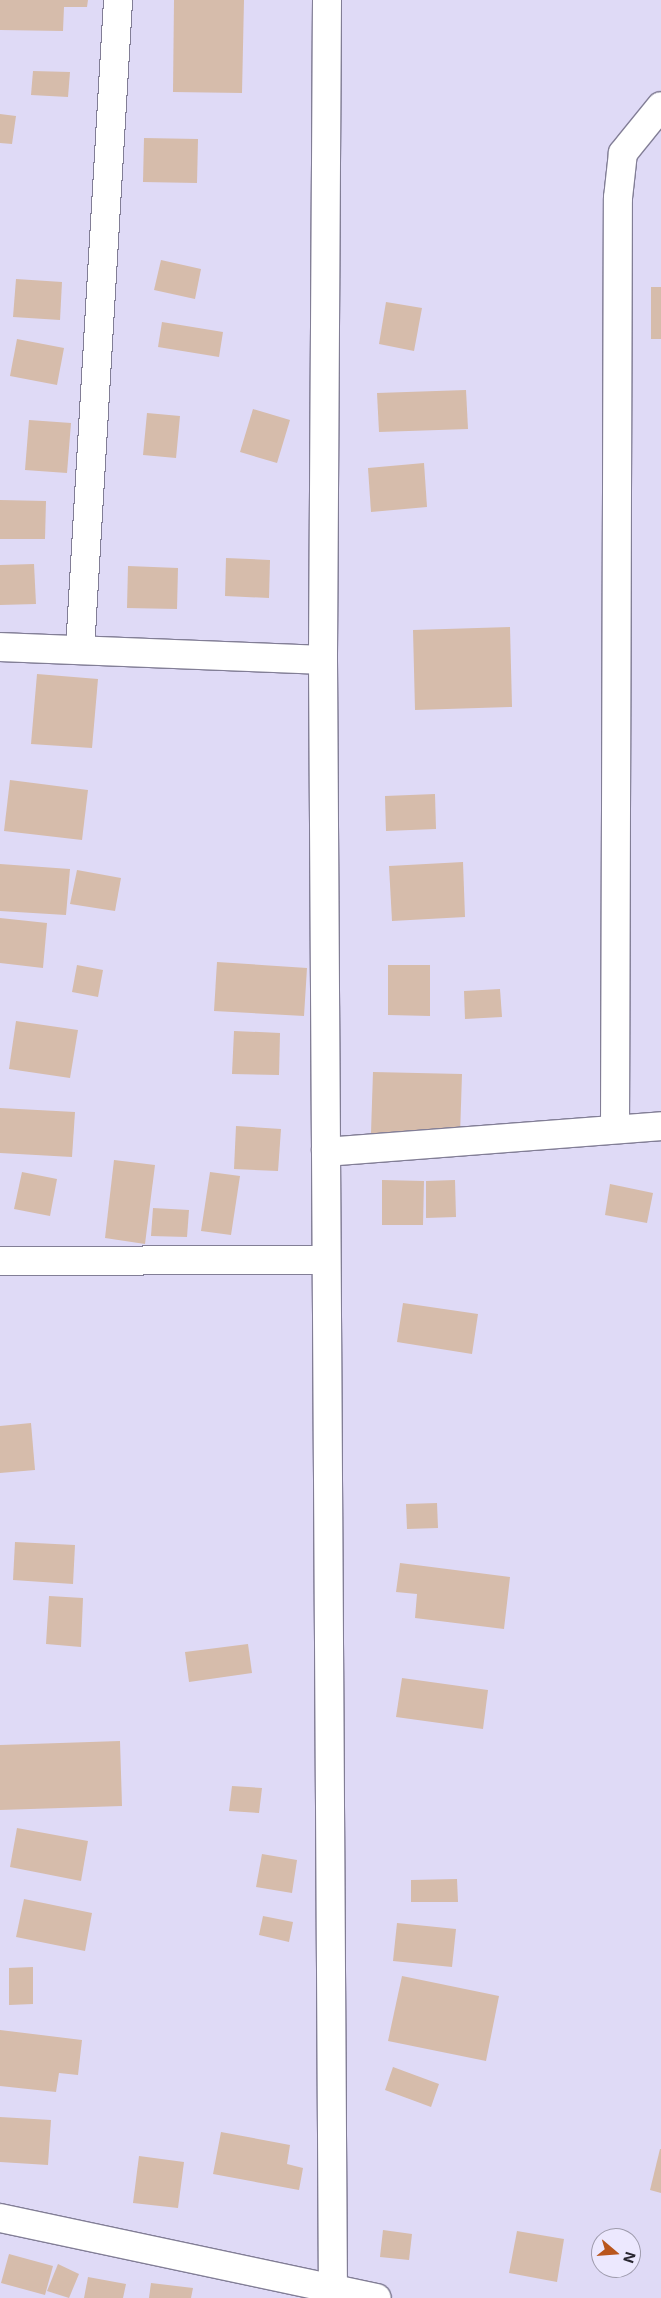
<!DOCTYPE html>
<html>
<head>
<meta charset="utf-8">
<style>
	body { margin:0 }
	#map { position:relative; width:661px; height:2298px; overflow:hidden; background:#dfdaf6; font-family:Inter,sans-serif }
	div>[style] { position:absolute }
	.building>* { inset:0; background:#d6bcab }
	.roads { filter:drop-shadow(1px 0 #827e96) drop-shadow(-1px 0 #827e96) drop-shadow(0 1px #827e96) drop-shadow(0 -1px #827e96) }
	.minor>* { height:28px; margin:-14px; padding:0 14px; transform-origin:14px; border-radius:14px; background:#fff }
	span { translate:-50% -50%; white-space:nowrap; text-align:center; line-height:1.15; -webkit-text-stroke:4px #ece8fe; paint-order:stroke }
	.north { position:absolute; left:591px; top:2228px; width:50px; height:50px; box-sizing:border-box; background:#ece8fe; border:1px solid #9e9bac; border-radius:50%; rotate:108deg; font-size:14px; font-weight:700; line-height:20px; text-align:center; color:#292731 }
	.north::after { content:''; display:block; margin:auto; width:18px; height:22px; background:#b9561d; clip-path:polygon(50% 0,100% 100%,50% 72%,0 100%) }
</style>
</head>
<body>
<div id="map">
	<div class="building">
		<i style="clip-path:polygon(0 0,88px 0,87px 7px,64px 7px,63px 31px,0 30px)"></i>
		<i style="clip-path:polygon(174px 0,244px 0,242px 93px,173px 92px)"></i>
		<i style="clip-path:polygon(33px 71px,70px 72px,68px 97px,31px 95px)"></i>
		<i style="clip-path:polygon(0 114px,16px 116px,12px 144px,0 143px)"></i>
		<i style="clip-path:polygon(144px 138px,198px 139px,197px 183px,143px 182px)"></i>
		<i style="clip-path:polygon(161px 260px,201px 269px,195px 299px,154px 290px)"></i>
		<i style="clip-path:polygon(16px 279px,62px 282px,60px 320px,13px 317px)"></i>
		<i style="clip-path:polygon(651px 287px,661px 287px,661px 339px,651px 339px)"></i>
		<i style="clip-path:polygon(386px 302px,422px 308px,414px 351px,379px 344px)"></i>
		<i style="clip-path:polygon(162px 322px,223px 332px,219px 357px,158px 347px)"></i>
		<i style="clip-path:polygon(17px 339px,64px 348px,57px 385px,10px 376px)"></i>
		<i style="clip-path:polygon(466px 390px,468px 429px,379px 432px,377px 393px)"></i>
		<i style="clip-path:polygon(253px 409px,290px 420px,277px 463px,240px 452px)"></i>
		<i style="clip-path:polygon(147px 413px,180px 416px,176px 458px,143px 455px)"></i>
		<i style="clip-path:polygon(29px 420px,71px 423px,67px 473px,25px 470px)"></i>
		<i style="clip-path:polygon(424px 463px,427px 507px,371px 512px,368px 468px)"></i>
		<i style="clip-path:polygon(0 500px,46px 501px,45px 539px,0 539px)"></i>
		<i style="clip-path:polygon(226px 558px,270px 560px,269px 598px,225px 596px)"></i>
		<i style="clip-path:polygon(34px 564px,36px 604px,0 605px,0 565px)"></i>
		<i style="clip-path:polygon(128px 566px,178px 568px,177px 609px,127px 608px)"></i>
		<i style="clip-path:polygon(510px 627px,512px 707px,415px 710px,413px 630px)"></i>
		<i style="clip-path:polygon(37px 674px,98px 679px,92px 748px,31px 744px)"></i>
		<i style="clip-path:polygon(10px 780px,88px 790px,82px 840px,4px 831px)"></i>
		<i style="clip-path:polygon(435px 794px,436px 829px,386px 831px,385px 796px)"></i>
		<i style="clip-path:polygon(463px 862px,465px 917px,392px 921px,389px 866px)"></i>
		<i style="clip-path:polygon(0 864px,70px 869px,66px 915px,0 911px)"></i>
		<i style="clip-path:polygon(77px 870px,121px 878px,115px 911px,70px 904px)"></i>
		<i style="clip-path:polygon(0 918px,47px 923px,43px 968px,0 963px)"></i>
		<i style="clip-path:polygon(217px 962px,307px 968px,304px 1016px,214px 1011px)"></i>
		<i style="clip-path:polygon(77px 965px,103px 970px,98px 997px,72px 992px)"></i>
		<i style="clip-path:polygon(388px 965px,430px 965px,430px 1016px,388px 1015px)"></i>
		<i style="clip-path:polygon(500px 989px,502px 1017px,465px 1019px,464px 991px)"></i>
		<i style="clip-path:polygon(16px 1021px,78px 1030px,70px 1078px,9px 1069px)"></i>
		<i style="clip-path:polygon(234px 1031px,280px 1033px,279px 1075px,232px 1074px)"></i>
		<i style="clip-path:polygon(373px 1072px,462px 1074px,460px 1136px,371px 1133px)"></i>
		<i style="clip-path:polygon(0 1108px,75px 1112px,72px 1157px,0 1153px)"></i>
		<i style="clip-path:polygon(236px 1126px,281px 1129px,278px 1171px,234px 1169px)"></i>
		<i style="clip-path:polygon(114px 1160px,155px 1165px,145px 1244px,105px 1238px)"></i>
		<i style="clip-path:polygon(22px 1172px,57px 1179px,50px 1216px,14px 1209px)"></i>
		<i style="clip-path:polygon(210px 1172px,240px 1176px,231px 1235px,201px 1231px)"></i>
		<i style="clip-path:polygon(382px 1180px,424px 1181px,423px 1225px,382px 1225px)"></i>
		<i style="clip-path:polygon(455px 1180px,456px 1217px,426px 1218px,426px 1181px)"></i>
		<i style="clip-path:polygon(610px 1184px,653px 1193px,647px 1223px,605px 1215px)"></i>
		<i style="clip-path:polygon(153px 1208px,189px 1210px,187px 1237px,151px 1236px)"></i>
		<i style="clip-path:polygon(403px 1303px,478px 1314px,472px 1354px,397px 1342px)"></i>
		<i style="clip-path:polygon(31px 1423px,35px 1470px,0 1473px,0 1426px)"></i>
		<i style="clip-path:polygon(437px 1503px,438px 1528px,407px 1529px,406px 1504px)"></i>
		<i style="clip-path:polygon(15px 1542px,75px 1545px,73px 1584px,13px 1580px)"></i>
		<i style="clip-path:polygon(400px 1563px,510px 1577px,504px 1629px,415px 1618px,417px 1594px,396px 1592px)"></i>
		<i style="clip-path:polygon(49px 1596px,83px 1598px,81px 1647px,46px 1644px)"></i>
		<i style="clip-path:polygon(248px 1644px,252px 1673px,189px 1682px,185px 1652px)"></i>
		<i style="clip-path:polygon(402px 1678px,488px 1690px,483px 1729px,396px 1717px)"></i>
		<i style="clip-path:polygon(120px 1741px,122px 1806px,0 1810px,0 1745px)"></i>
		<i style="clip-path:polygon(232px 1786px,262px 1788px,259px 1813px,229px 1811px)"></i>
		<i style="clip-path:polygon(17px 1828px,88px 1841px,81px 1881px,10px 1867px)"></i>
		<i style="clip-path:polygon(262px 1854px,297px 1860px,292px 1893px,256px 1887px)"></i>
		<i style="clip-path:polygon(457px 1879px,458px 1902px,411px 1902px,411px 1880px)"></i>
		<i style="clip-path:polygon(24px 1899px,92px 1913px,85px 1951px,16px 1937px)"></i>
		<i style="clip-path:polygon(263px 1916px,293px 1922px,289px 1942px,259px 1935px)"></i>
		<i style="clip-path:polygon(397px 1923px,456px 1929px,452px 1967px,393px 1961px)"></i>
		<i style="clip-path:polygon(33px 1967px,33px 2004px,9px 2005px,9px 1968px)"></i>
		<i style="clip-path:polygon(402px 1976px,499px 1996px,486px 2061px,388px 2041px)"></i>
		<i style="clip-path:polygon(0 2030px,82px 2040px,78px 2075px,59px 2073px,56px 2092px,0 2086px)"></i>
		<i style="clip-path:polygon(393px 2067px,439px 2084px,431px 2107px,385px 2090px)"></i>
		<i style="clip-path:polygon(0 2117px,51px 2120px,48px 2165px,0 2162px)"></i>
		<i style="clip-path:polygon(221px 2132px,290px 2145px,287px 2164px,303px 2168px,299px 2190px,213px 2174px)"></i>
		<i style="clip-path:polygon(660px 2149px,661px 2149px,661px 2193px,650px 2190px)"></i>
		<i style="clip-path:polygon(139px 2156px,184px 2162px,178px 2208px,133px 2203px)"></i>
		<i style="clip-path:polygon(383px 2230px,412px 2234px,409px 2260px,380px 2257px)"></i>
		<i style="clip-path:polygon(517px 2231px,564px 2239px,557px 2282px,509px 2273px)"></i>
		<i style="clip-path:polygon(9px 2254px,53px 2266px,45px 2295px,1px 2283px)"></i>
		<i style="clip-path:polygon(58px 2264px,79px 2274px,69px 2298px,47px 2291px)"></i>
		<i style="clip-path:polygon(88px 2277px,126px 2284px,123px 2298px,84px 2298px)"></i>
		<i style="clip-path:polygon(151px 2283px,193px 2288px,191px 2298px,149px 2298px)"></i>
	</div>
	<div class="roads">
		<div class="minor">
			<i style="left:327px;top:0;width:660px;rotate:90.35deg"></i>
			<i style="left:323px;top:660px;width:1638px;rotate:89.65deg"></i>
			<i style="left:0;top:647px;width:323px;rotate:2.3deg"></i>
			<i style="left:80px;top:650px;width:651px;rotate:-86.65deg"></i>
			<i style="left:615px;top:1129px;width:931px;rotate:-89.82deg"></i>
			<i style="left:618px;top:198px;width:45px;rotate:-83.7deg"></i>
			<i style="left:623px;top:153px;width:60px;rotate:-51deg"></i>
			<i style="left:326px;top:1152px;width:336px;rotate:-4.4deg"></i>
			<i style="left:0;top:1261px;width:326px;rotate:-0.2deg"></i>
			<i style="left:0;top:2218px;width:385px;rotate:12deg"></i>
		</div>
	</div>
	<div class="north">N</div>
</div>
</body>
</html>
